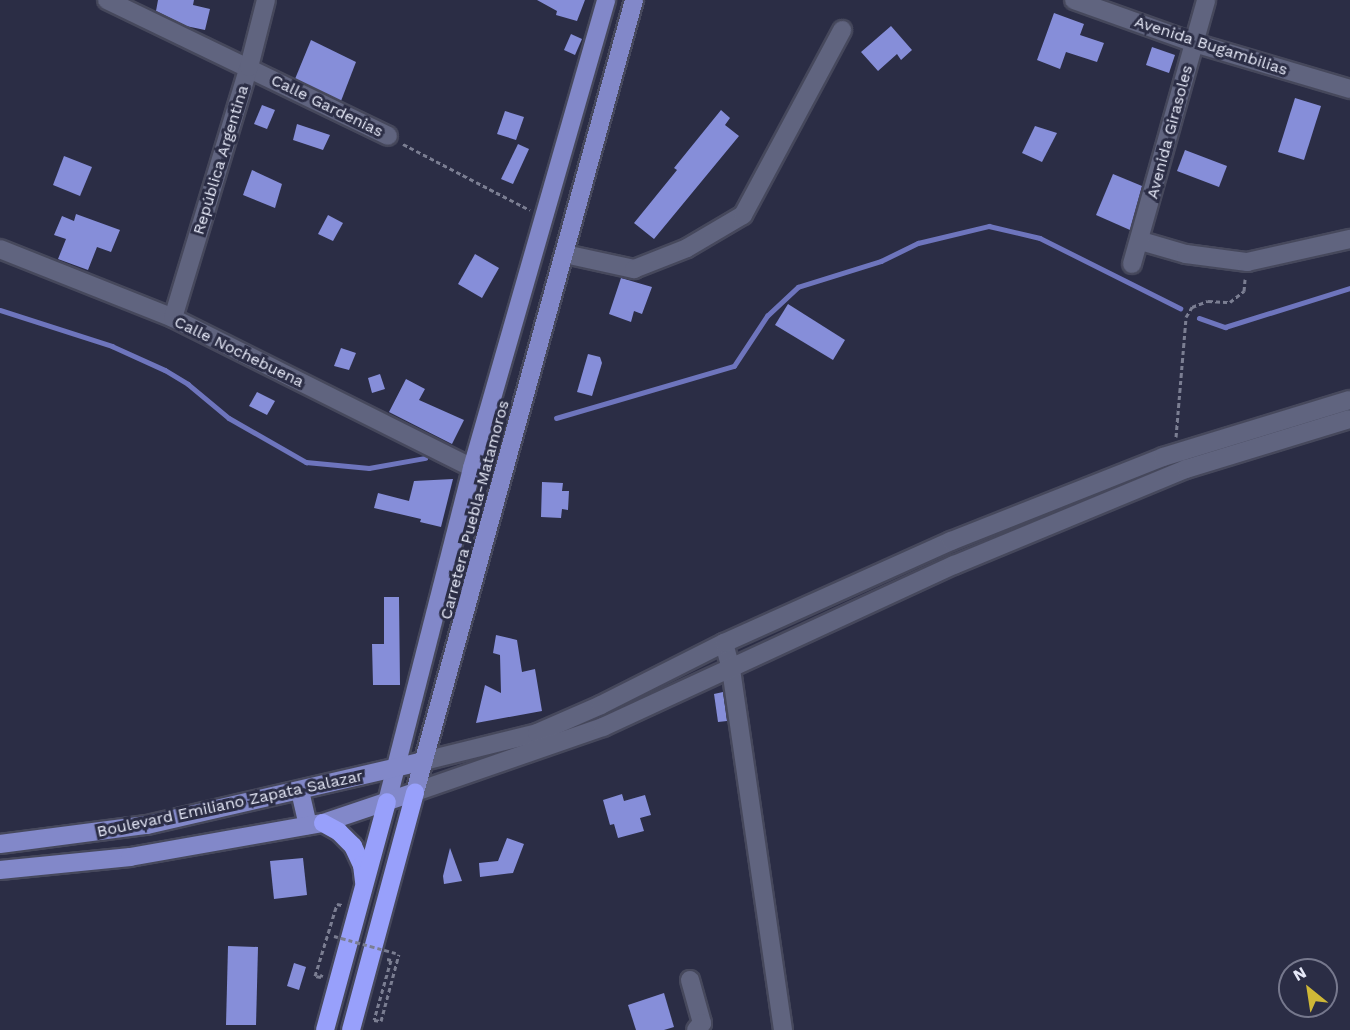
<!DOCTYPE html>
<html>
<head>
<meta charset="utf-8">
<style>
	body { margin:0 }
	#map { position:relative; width:1350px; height:1030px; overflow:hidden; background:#2b2d45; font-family:"Work Sans",sans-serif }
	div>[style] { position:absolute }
	.stream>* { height:4.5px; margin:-2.25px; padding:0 2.25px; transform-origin:2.25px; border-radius:2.25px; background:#6e75bd }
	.building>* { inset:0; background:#868ed9 }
	.path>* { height:3px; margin-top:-1.5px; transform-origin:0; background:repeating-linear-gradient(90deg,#7b7e92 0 4.5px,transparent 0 7.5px) }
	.roads { filter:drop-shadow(2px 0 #46485c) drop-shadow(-2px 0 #46485c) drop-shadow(0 2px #46485c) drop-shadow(0 -2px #46485c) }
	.minor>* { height:18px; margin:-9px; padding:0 9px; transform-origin:9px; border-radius:9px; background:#60647f }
	.major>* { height:18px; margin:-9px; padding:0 9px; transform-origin:9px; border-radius:9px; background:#8288c9 }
	.highway>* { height:18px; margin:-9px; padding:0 9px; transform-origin:9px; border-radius:9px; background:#98a0fb }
	.path-bridge>* { height:3px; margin-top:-1.5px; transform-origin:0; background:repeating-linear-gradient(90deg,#7b7e92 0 4.5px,transparent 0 7.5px) }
	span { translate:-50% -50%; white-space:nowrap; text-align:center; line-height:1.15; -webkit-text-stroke:6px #2b2d45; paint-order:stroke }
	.street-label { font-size:16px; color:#e6e9f8 }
	.north { position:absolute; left:1278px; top:958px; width:60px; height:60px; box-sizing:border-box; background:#2b2d45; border:2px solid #76788d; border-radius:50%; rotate:330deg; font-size:16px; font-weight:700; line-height:24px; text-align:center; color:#e6e9f8 }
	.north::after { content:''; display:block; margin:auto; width:21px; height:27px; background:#cfb837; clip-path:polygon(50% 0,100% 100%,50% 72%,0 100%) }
</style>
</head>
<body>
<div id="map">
	<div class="stream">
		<i style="left:0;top:310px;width:118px;rotate:17.8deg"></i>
		<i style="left:112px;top:346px;width:58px;rotate:24.4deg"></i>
		<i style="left:165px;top:370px;width:27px;rotate:31deg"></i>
		<i style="left:188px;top:384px;width:53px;rotate:39.7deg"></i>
		<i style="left:229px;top:418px;width:89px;rotate:29.7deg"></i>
		<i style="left:306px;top:462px;width:63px;rotate:5.4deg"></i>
		<i style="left:369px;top:468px;width:57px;rotate:-10.1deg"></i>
		<i style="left:1199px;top:318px;width:28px;rotate:19deg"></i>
		<i style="left:1225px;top:327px;width:131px;rotate:-17.3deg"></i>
		<i style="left:556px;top:418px;width:185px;rotate:-16.3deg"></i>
		<i style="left:734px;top:366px;width:60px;rotate:-56.6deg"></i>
		<i style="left:767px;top:316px;width:42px;rotate:-43.1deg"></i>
		<i style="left:798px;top:287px;width:87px;rotate:-17.4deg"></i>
		<i style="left:881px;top:261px;width:41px;rotate:-25.9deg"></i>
		<i style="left:918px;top:243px;width:73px;rotate:-13.5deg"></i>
		<i style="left:989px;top:226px;width:52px;rotate:13.2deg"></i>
		<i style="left:1040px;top:238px;width:157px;rotate:26.6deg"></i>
	</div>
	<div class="building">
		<i style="clip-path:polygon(158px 0,194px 0,193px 5px,210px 9px,205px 30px,186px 26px,156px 11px)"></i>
		<i style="clip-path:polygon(537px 0,585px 0,577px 21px,556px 15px,557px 11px)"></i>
		<i style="clip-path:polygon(1054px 13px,1084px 24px,1080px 35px,1104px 43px,1097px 62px,1066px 52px,1060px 69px,1037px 60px)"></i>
		<i style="clip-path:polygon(891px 26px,912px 50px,901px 60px,897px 54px,878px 71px,861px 52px)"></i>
		<i style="clip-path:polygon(571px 34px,582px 39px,575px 55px,564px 50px)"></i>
		<i style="clip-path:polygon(311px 40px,356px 62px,341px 101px,295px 79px)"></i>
		<i style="clip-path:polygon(1152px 47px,1175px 55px,1169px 73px,1146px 65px)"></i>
		<i style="clip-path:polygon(1295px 98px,1321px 106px,1304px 160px,1278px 152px)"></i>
		<i style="clip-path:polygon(262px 105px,275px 110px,267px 129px,254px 124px)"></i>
		<i style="clip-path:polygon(721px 110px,730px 118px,725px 125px,739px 136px,654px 239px,634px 223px,677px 170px,674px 168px)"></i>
		<i style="clip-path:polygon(505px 111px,524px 117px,516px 140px,497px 134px)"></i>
		<i style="clip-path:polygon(297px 124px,330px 135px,323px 150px,293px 140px)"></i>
		<i style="clip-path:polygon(1035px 126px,1057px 133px,1042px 162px,1022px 153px)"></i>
		<i style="clip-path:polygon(518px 144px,529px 149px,513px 184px,501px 179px)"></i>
		<i style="clip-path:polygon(1185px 150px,1227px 166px,1219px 187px,1177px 171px)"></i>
		<i style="clip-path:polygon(64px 156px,92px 167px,80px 196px,53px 185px)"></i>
		<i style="clip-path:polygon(252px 170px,282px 184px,275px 208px,243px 195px)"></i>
		<i style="clip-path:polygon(1113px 174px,1142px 186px,1130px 230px,1096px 215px)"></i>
		<i style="clip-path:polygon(76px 214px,120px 230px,111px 252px,97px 247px,88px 270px,58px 259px,66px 239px,54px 235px,62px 216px,74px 221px)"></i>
		<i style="clip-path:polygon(328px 215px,343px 223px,333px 241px,318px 234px)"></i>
		<i style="clip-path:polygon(475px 254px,499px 268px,482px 298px,458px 284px)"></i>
		<i style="clip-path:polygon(621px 278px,652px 287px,642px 314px,634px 311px,631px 322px,609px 314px)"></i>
		<i style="clip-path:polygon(788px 304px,845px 340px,833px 360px,775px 325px)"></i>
		<i style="clip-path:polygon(341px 348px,356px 353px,349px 370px,334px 366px)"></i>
		<i style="clip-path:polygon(588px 354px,600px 357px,602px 363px,592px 396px,577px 392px)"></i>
		<i style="clip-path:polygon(380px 374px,385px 389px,372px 393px,368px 378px)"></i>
		<i style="clip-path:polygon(406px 379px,425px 389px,419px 400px,464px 420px,452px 444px,389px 412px)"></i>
		<i style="clip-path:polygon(257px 392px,275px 401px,267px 415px,249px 406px)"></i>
		<i style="clip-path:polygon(453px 479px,441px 527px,420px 522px,421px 519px,374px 508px,378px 493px,409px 501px,414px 481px)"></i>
		<i style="clip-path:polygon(542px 482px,563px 483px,562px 491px,569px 491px,568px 510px,562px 509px,561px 518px,541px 517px)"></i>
		<i style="clip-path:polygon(384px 597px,399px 597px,400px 685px,373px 685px,372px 644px,384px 644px)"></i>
		<i style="clip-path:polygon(496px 635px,517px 640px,522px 672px,535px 669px,542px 711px,476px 723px,485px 685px,501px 693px,500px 655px,493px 653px)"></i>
		<i style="clip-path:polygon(723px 692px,727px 721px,718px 722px,714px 694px)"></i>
		<i style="clip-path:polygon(622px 794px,624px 801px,645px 795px,651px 815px,640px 818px,644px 831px,618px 838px,614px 824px,610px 825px,603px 800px)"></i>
		<i style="clip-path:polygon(507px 838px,524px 844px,513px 873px,480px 877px,479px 863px,498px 861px)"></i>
		<i style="clip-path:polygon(450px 848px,462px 881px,444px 884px,443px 876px)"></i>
		<i style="clip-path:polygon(303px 858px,307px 895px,274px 899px,270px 861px)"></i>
		<i style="clip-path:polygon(228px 946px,258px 947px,256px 1025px,226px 1025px)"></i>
		<i style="clip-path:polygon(294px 963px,306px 967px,299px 990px,287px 986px)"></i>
		<i style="clip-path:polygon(664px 993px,674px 1027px,664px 1030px,636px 1030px,628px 1005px)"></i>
	</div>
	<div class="path">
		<i style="left:403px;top:144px;width:143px;rotate:27.5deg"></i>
		<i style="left:1176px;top:437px;width:120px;rotate:-85.2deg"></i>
		<i style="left:1186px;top:317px;width:12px;rotate:-59deg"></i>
		<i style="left:1192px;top:307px;width:17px;rotate:-21deg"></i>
		<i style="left:1208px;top:301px;width:22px;rotate:3deg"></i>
		<i style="left:1230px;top:302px;width:18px;rotate:-38deg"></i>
		<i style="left:1244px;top:291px;width:12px;rotate:-85deg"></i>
		<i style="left:387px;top:959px;width:4px;rotate:14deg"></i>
		<i style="left:391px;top:960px;width:62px;rotate:105.8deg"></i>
		<i style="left:374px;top:1020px;width:7px;rotate:8deg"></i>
		<i style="left:381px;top:1021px;width:69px;rotate:-75deg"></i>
		<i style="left:322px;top:974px;width:3px;rotate:108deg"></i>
		<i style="left:321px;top:977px;width:6px;rotate:-171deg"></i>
		<i style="left:315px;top:976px;width:75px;rotate:-73deg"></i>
		<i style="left:337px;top:904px;width:5px;rotate:11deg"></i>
	</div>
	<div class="roads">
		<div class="minor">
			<i style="left:107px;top:0;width:312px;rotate:25.8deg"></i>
			<i style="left:1074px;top:0;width:127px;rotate:19.7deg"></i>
			<i style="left:1194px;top:43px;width:163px;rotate:16.4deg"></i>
			<i style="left:1141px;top:241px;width:47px;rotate:16.1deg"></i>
			<i style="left:1186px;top:254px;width:62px;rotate:7.5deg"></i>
			<i style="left:1247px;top:262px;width:106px;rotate:-12.6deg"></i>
			<i style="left:0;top:249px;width:186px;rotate:21.7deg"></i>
			<i style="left:173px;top:318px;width:335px;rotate:26.6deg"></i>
			<i style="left:565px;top:254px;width:71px;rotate:12.3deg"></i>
			<i style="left:634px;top:269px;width:57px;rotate:-21.6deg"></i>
			<i style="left:687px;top:248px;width:65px;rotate:-30.5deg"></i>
			<i style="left:743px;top:215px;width:210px;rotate:-61.8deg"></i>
			<i style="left:1132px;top:264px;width:274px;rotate:-74.3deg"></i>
			<i style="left:173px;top:318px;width:262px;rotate:-73.2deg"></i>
			<i style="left:249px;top:67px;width:69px;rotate:-75.8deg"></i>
			<i style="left:724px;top:643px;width:27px;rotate:75deg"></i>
			<i style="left:731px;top:669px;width:365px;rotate:81.8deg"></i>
			<i style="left:424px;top:761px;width:116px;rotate:-13.9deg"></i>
			<i style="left:537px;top:733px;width:70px;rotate:-23.6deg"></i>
			<i style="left:601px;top:705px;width:138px;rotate:-26.8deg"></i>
			<i style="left:724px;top:643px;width:249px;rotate:-24.2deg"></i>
			<i style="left:951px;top:541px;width:228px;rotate:-21.6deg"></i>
			<i style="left:1163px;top:457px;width:195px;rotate:-17deg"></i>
			<i style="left:415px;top:792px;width:199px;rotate:-19.1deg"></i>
			<i style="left:603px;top:727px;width:387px;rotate:-24.8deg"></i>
			<i style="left:954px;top:565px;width:251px;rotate:-22.5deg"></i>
			<i style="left:1186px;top:469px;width:171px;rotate:-17deg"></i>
			<i style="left:690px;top:980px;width:45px;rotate:74.4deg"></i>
			<i style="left:702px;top:1023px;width:9px;rotate:131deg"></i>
		</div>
		<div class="major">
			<i style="left:300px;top:791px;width:35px;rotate:77deg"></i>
			<i style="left:387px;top:802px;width:345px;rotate:-75.7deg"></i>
			<i style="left:472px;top:468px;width:487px;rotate:-74deg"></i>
			<i style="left:0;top:844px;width:148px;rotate:-7.4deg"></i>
			<i style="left:147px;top:825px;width:284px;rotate:-13deg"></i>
			<i style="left:0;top:870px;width:131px;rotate:-5.7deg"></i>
			<i style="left:130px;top:857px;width:196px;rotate:-10deg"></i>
			<i style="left:323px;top:823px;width:97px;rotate:-18.6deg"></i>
			<i style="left:415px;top:792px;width:822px;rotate:-74.54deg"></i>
		</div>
		<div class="highway">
			<i style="left:323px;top:823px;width:18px;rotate:29deg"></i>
			<i style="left:339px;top:832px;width:20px;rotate:45deg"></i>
			<i style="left:353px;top:846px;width:21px;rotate:65deg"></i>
			<i style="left:362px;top:865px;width:17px;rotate:83deg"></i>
			<i style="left:325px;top:1030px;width:236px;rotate:-74.8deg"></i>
			<i style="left:351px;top:1030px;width:246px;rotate:-74.9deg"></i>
		</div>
	</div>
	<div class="path-bridge">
		<i style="left:334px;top:936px;width:67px;rotate:15.5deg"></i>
	</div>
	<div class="street-label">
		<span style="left:1211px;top:46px;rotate:18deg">Avenida Bugambilias</span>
		<span style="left:327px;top:106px;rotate:26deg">Calle Gardenias</span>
		<span style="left:1170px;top:132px;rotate:-75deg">Avenida Girasoles</span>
		<span style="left:221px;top:160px;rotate:-73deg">República Argentina</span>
		<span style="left:239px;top:352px;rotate:26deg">Calle Nochebuena</span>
		<span style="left:475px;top:510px;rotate:-75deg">Carretera Puebla-Matamoros</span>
		<span style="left:230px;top:804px;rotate:-12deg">Boulevard Emiliano Zapata Salazar</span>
	</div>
	<div class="north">N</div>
</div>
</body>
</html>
